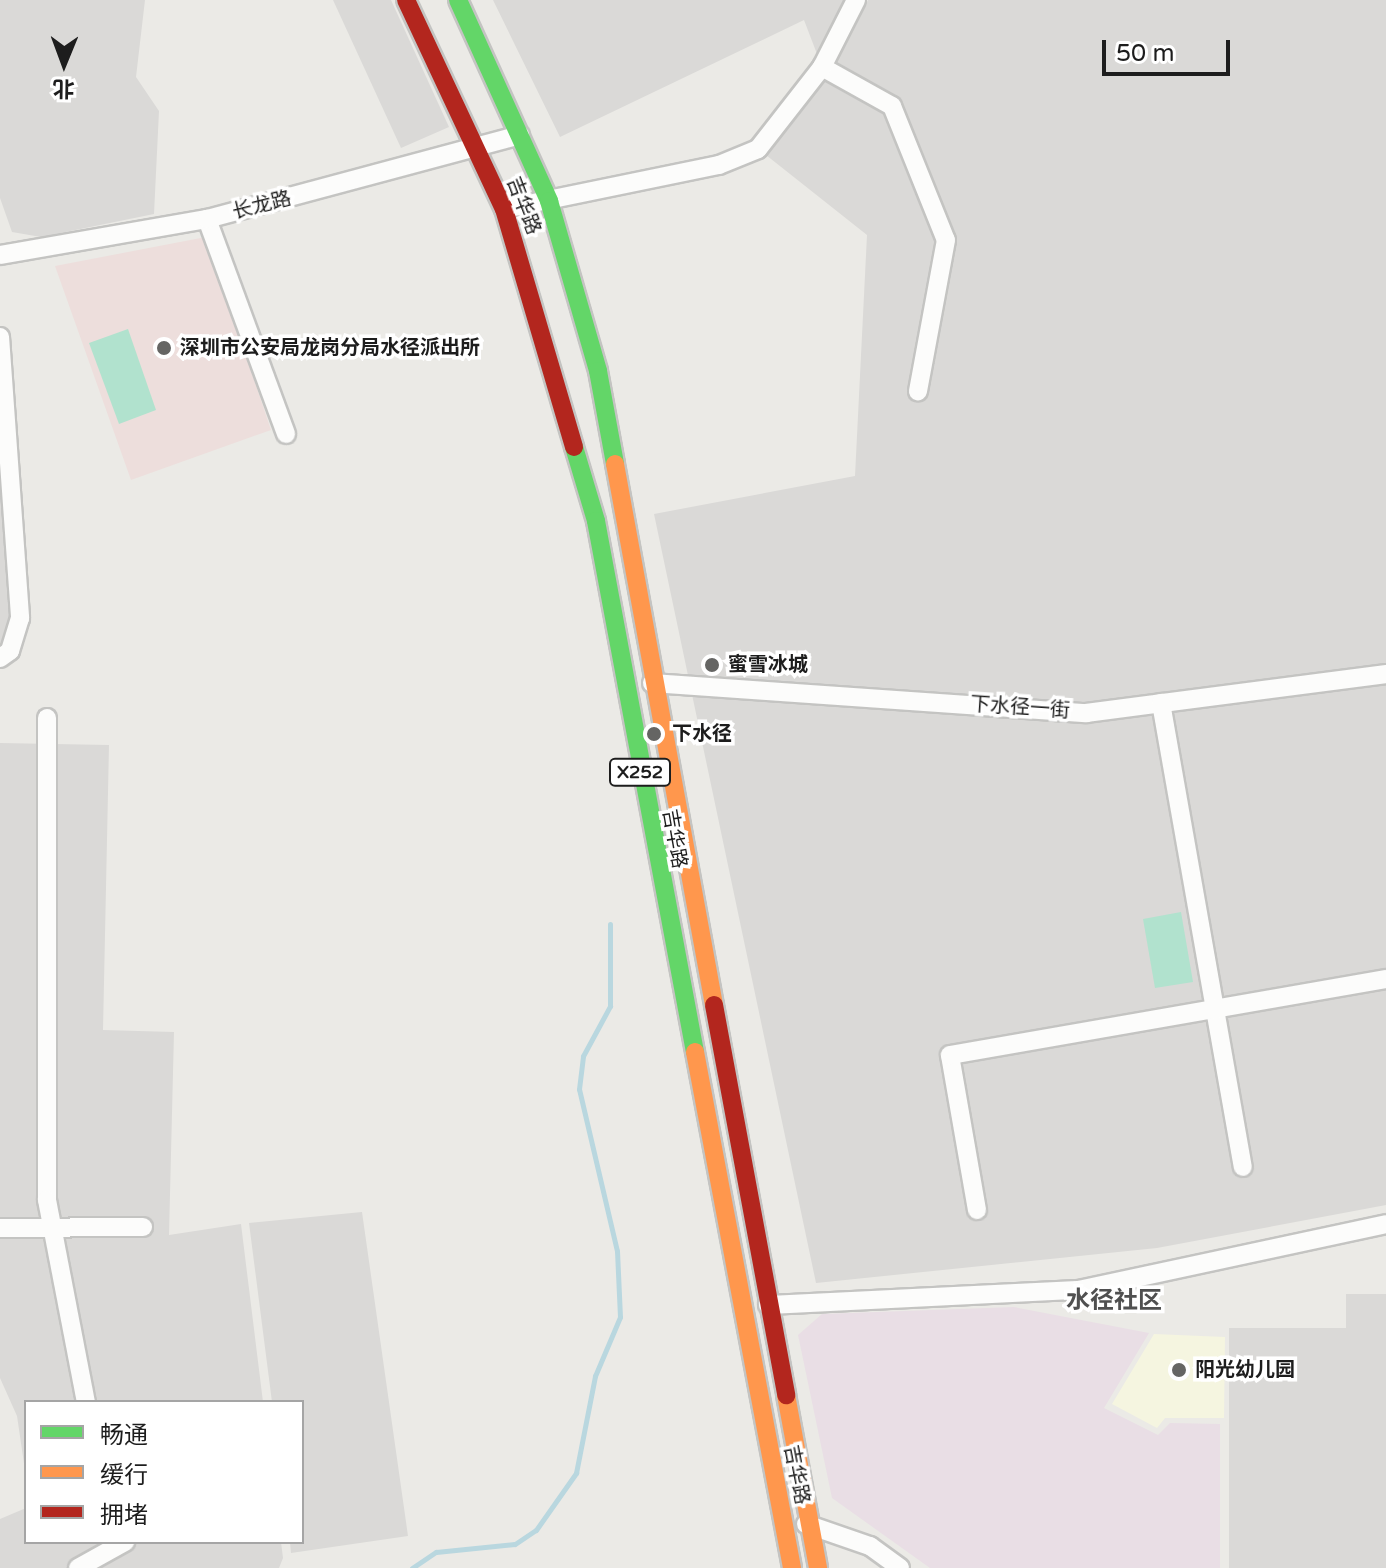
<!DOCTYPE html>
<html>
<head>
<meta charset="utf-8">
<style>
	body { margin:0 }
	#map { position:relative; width:1386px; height:1568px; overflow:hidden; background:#ebeae6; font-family:"Varela Round","Noto Sans SC",sans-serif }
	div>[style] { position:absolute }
	.residential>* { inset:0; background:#dad9d7 }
	.commercial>* { inset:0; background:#eddedc }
	.industrial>* { inset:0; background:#e9dee5 }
	.education>* { inset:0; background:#f5f5e0 }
	.pitch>* { inset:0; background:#b1e2ce }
	.stream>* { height:5px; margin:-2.5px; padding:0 2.5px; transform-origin:2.5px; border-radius:2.5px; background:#b9d7df }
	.roads { filter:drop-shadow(2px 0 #c4c4c2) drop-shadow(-2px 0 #c4c4c2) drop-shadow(0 2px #c4c4c2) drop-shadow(0 -2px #c4c4c2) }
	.street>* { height:18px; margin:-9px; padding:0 9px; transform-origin:9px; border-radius:9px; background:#fcfcfb }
	.fast>* { height:18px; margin:-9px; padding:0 9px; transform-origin:9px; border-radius:9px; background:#63d668 }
	.slow>* { height:18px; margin:-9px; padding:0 9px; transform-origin:9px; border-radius:9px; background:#ff974d }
	.jam>* { height:18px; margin:-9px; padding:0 9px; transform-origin:9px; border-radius:9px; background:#b3261e }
	.dots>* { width:22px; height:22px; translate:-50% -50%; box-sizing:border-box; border:4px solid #fff; border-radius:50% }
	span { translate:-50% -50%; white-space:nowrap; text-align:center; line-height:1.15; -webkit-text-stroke:7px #fff; paint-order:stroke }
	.shield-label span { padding:2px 6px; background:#fff; border:2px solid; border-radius:6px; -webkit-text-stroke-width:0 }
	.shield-label { font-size:18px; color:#1d1d1d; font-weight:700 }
	.street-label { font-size:20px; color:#1d1d1d }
	.poi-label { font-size:20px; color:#1d1d1d; font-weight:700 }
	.left { translate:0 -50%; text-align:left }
	.quarter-label { font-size:24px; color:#505050; font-weight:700 }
	.legend { position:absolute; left:24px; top:1400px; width:280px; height:144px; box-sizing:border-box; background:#fff; border:2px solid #a5a5a5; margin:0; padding:10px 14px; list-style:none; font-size:24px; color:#1d1d1d }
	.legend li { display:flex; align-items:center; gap:16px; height:40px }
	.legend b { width:40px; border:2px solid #a5a5a5 }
	.north { position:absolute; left:24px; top:24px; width:80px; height:80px; -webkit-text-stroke:6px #fff; paint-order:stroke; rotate:181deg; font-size:22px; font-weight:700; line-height:32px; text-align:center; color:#1d1d1d }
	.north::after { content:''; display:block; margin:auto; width:28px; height:36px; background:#1d1d1d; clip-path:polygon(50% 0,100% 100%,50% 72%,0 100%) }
	.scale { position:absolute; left:1102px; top:40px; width:128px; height:36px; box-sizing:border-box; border:4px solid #1d1d1d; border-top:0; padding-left:10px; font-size:24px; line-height:28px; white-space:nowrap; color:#1d1d1d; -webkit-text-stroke:6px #fff; paint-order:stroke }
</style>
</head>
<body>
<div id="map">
	<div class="residential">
		<i style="clip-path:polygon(0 0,145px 0,136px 77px,159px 111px,154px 214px,41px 237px,12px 232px,0 198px)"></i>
		<i style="clip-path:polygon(333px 0,391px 0,449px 127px,401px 148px)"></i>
		<i style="clip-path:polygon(493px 0,845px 0,817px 54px,804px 20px,560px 137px)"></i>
		<i style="clip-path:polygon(868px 0,1386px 0,1386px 1205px,1157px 1248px,816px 1283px,654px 514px,855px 476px,867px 235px,766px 155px,830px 73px)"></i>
		<i style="clip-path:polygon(0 481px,13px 604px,0 648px)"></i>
		<i style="clip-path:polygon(0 743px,109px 745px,103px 1030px,174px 1032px,169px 1235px,241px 1224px,263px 1402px,26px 1402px,26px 1477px,17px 1416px,0 1378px)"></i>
		<i style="clip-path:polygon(362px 1212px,408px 1536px,291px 1553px,290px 1542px,302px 1542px,302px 1402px,272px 1402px,249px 1223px)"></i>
		<i style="clip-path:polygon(1346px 1294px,1386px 1294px,1386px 1568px,1229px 1568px,1229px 1328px,1346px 1328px)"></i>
		<i style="clip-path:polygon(26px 1508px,26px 1542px,281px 1542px,283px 1558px,279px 1568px,0 1568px,0 1519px)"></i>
	</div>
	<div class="commercial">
		<i style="clip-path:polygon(206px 237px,271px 430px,131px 480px,55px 266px)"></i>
	</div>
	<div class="industrial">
		<i style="clip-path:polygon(1014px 1307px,1149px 1333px,1104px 1408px,1158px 1435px,1170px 1423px,1220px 1424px,1220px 1568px,930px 1568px,832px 1498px,798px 1335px,822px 1314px)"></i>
	</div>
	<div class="education">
		<i style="clip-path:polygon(1154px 1334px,1225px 1337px,1224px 1418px,1165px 1418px,1157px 1428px,1112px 1404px)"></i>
	</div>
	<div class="pitch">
		<i style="clip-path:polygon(128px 329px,156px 410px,119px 424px,89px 343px)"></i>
		<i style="clip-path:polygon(1181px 912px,1193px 982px,1155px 988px,1143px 919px)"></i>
	</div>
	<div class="stream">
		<i style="left:412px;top:1568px;width:29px;rotate:-34deg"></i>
		<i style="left:436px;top:1552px;width:79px;rotate:-5.8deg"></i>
		<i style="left:515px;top:1544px;width:25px;rotate:-34deg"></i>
		<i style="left:536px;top:1530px;width:70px;rotate:-54.9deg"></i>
		<i style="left:576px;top:1473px;width:99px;rotate:-78.9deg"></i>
		<i style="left:595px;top:1376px;width:64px;rotate:-67deg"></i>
		<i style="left:620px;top:1317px;width:66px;rotate:-92.6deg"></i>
		<i style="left:617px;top:1251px;width:166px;rotate:-103.2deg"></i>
		<i style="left:579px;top:1089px;width:33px;rotate:-83deg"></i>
		<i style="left:583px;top:1056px;width:57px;rotate:-61.6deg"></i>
		<i style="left:610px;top:1006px;width:82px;rotate:-90deg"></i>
	</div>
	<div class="roads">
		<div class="street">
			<i style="left:822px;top:67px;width:80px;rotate:29.1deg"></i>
			<i style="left:892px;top:106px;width:144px;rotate:68.1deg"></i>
			<i style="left:946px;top:240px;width:154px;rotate:100.5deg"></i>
			<i style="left:504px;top:209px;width:219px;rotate:-11.6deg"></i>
			<i style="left:719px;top:165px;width:42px;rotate:-22.3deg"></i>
			<i style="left:758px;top:149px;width:104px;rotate:-52deg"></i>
			<i style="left:822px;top:67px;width:75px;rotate:-63.1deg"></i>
			<i style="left:207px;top:219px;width:229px;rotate:69.8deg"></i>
			<i style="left:0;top:255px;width:210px;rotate:-9.9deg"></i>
			<i style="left:207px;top:219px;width:324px;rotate:-15deg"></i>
			<i style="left:0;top:337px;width:282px;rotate:85.9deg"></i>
			<i style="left:20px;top:618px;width:34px;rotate:107deg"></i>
			<i style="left:10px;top:651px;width:12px;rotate:145deg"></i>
			<i style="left:652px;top:683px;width:435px;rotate:4deg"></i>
			<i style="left:1086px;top:713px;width:303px;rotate:-7.4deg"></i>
			<i style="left:1161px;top:703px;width:471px;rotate:80deg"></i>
			<i style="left:47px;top:718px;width:482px;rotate:90deg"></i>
			<i style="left:47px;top:1200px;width:206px;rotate:79.1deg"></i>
			<i style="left:977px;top:1210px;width:157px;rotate:-99.9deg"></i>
			<i style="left:950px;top:1055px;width:443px;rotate:-9.9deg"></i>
			<i style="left:0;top:1228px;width:143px;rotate:-0.4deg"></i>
			<i style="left:768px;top:1305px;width:311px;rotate:-2.8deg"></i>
			<i style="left:1079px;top:1290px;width:314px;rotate:-12.1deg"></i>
			<i style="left:806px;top:1524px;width:68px;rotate:19deg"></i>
			<i style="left:870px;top:1546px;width:37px;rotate:36deg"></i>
			<i style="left:78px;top:1568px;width:54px;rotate:-29deg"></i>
		</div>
		<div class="fast">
			<i style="left:458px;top:0;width:221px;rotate:65.6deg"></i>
			<i style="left:549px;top:201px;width:177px;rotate:73.9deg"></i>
			<i style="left:598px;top:371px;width:95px;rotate:79.6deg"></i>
			<i style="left:574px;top:447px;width:77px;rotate:73.4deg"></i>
			<i style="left:596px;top:521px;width:540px;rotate:79.44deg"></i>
		</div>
		<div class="slow">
			<i style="left:615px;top:464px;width:550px;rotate:79.63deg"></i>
			<i style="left:695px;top:1052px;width:525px;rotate:79.35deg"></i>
			<i style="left:786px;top:1395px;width:176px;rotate:79.5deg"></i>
		</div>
		<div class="jam">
			<i style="left:406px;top:0;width:231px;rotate:64.9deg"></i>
			<i style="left:504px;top:209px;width:248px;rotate:73.6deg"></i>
			<i style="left:714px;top:1005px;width:397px;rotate:79.5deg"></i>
		</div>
	</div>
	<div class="dots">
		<i style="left:164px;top:348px;background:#656563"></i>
		<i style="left:712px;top:665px;background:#656563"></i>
		<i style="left:654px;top:734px;background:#656563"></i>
		<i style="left:1179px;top:1370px;background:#656563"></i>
	</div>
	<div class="shield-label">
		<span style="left:640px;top:772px">X252</span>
	</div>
	<div class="street-label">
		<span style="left:262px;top:206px;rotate:-14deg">长龙路</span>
		<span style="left:523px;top:206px;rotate:69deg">吉华路</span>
		<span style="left:1020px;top:708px;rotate:4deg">下水径一街</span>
		<span style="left:674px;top:839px;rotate:80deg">吉华路</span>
		<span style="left:796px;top:1475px;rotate:79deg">吉华路</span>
	</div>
	<div class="poi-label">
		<span class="left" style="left:180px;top:348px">深圳市公安局龙岗分局水径派出所</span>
		<span class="left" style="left:728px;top:665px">蜜雪冰城</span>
		<span class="left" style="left:672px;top:734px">下水径</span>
		<span class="left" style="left:1195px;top:1370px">阳光幼儿园</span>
	</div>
	<div class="quarter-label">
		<span style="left:1114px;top:1301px">水径社区</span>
	</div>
	<ul class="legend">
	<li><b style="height:10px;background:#63d668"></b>畅通</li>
	<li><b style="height:10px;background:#ff974d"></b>缓行</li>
	<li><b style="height:10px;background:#b3261e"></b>拥堵</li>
	</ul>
	<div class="north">北</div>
	<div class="scale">50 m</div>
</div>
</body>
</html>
